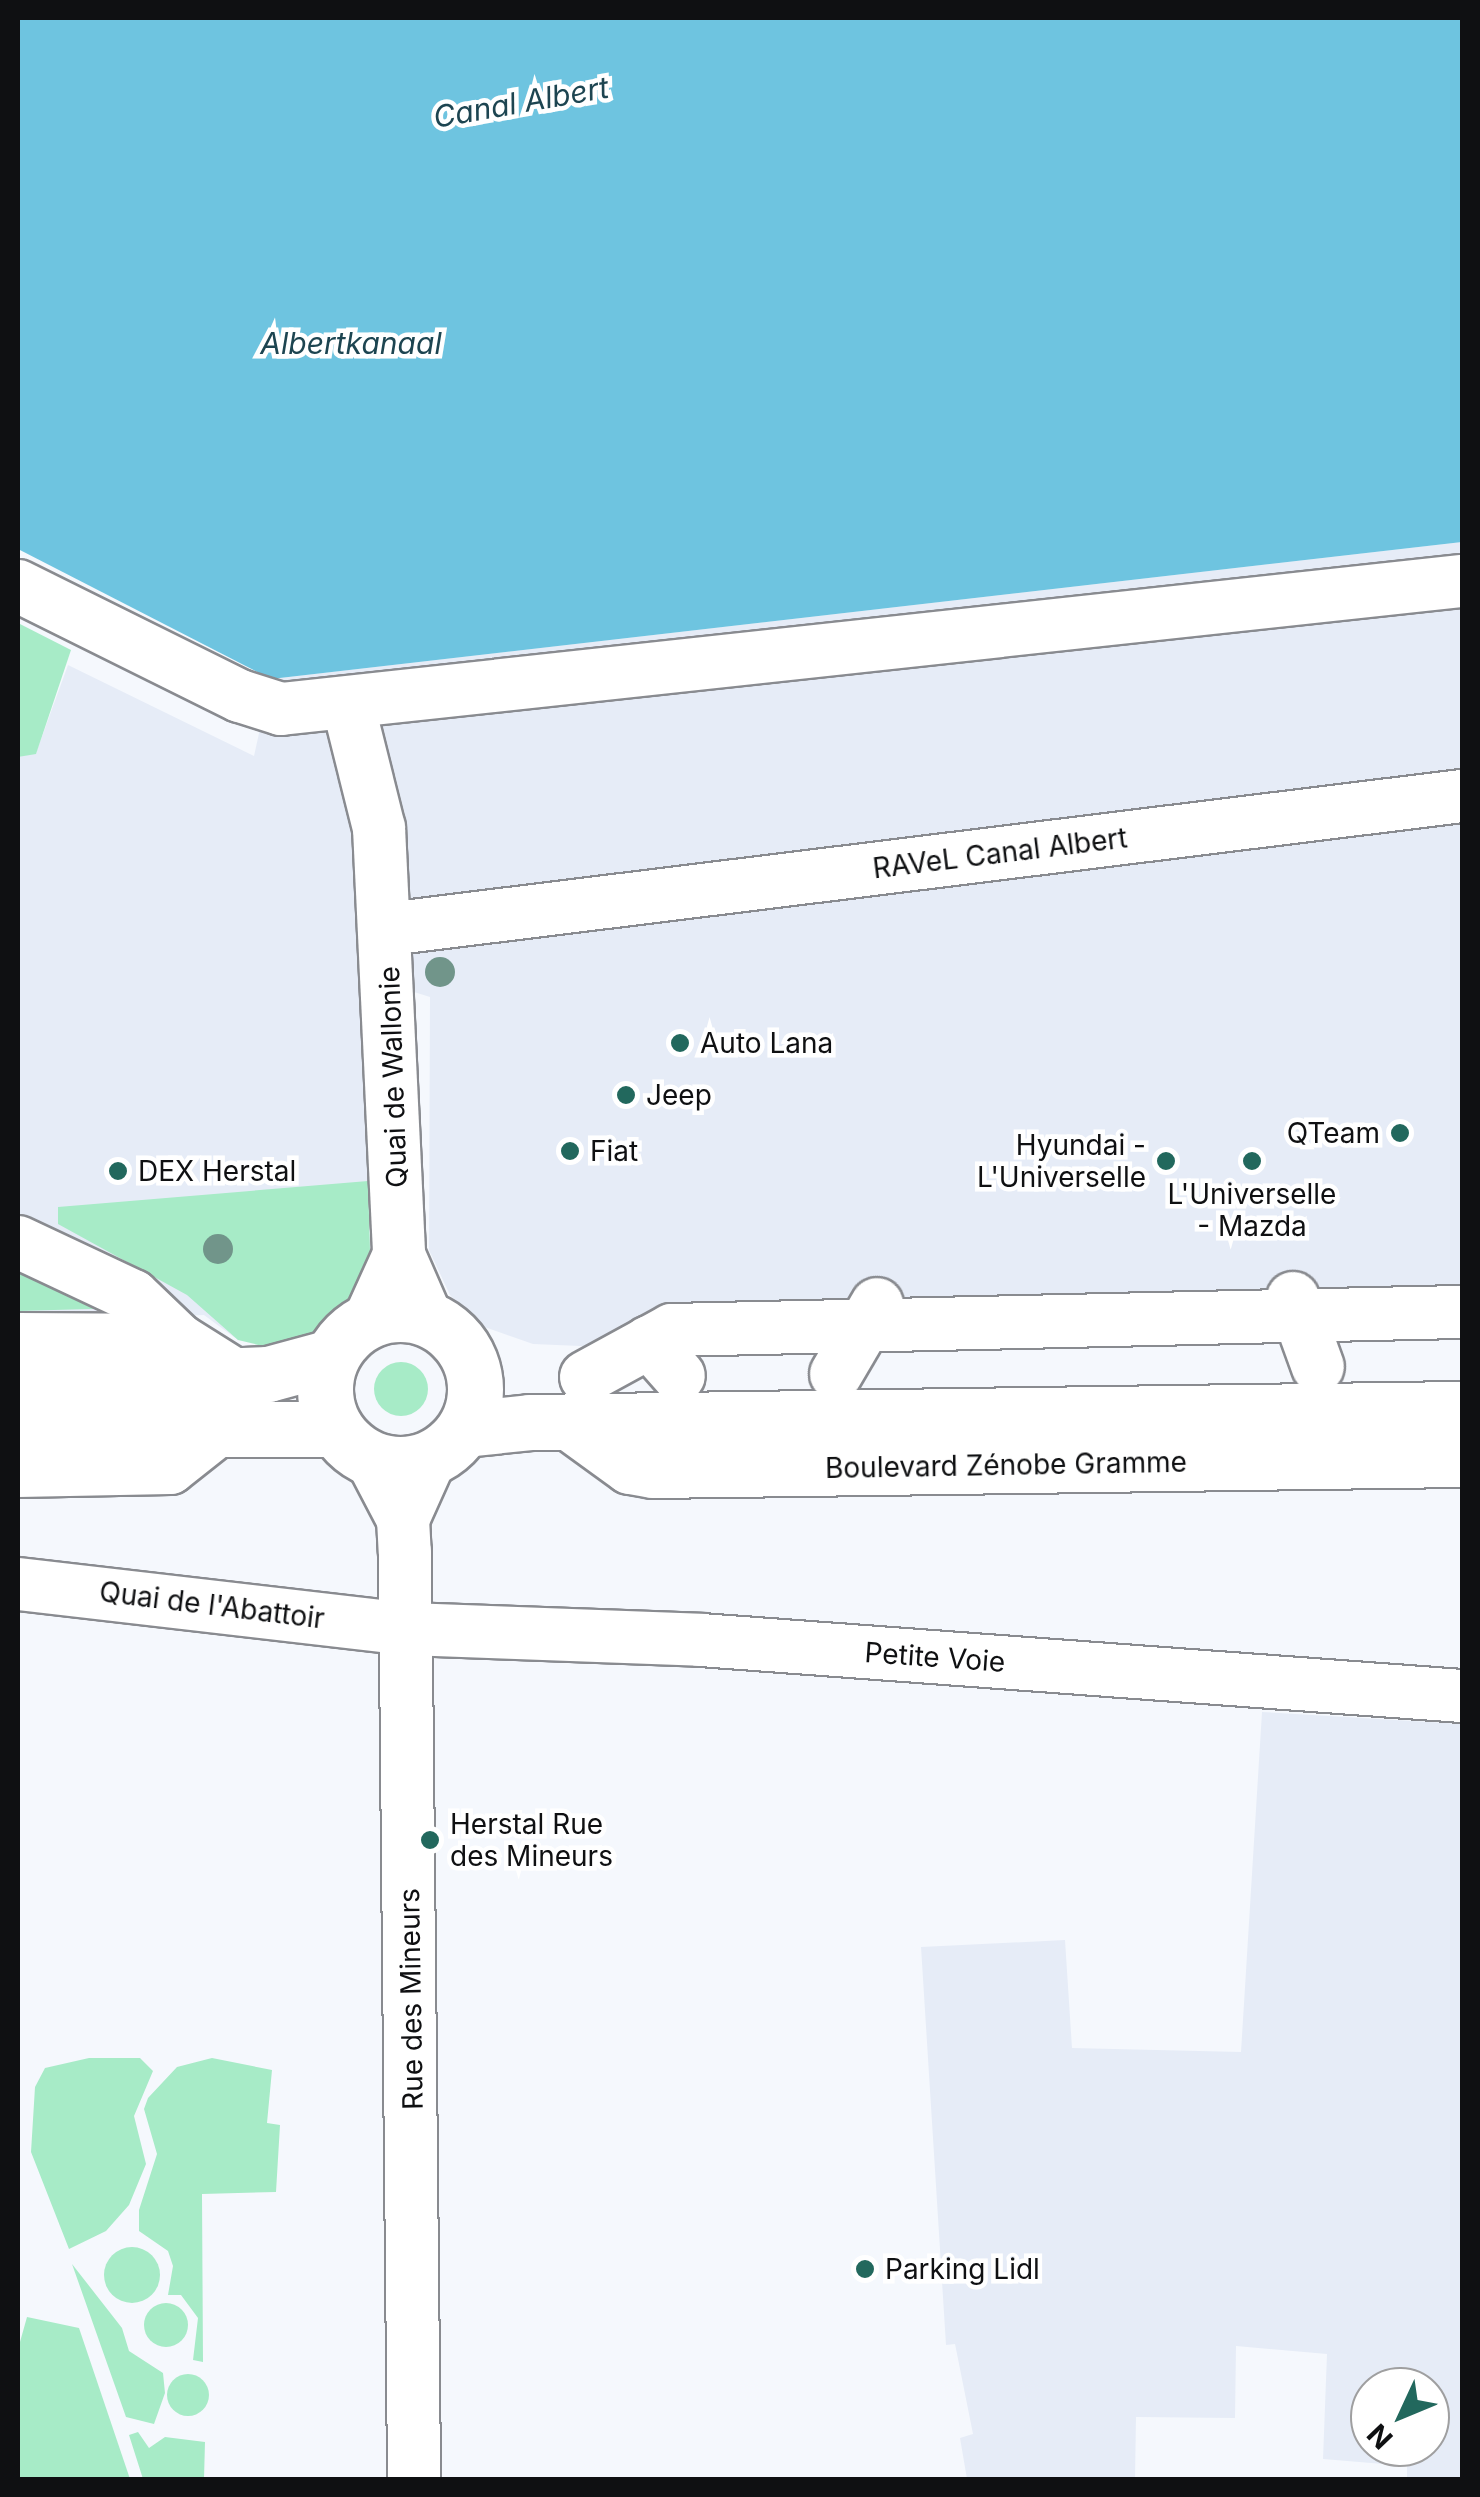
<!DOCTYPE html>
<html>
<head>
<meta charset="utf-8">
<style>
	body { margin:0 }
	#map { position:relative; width:1480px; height:2497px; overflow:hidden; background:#f5f8fd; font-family:Inter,sans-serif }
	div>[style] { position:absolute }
	.built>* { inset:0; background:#e6ecf7 }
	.green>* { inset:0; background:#a7ebc7 }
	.round { border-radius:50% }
	.water>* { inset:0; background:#6ec4e0 }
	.roads { filter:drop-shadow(2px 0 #898b90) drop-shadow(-2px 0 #898b90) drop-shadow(0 2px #898b90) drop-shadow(0 -2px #898b90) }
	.minor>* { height:52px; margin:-26px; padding:0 26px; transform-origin:26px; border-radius:26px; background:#fff }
	.major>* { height:55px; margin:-27.5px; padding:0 27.5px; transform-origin:27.5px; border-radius:27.5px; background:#fff }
	.major>.ring { margin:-27.5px; padding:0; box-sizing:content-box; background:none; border:55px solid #fff; border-radius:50% }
	.trees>* { width:30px; height:30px; margin:-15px; border-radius:50%; background:#71958a }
	.dots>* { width:28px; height:28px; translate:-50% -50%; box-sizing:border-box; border:5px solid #fff; border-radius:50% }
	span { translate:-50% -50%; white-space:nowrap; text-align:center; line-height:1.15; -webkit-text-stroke:9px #fff; paint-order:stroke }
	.street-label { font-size:28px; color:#0f1012 }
	.poi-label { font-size:28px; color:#0f1012 }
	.left { translate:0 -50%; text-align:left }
	.right { translate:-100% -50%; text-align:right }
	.water-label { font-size:30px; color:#1d4551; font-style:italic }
	.frame { position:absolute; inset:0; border:20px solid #0f1012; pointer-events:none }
	.north { position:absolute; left:1350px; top:2367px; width:100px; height:100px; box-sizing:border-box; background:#fff; border:2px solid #9f9fa0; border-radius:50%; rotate:226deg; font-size:28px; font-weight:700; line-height:40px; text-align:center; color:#0f1012 }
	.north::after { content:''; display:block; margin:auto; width:35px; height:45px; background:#22685d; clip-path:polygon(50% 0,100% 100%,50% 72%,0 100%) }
</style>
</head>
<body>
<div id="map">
	<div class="built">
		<i style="clip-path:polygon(1462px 542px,1462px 1295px,604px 1347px,533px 1344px,479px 1325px,450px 1295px,429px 1250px,430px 997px,363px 976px,371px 1284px,238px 1340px,204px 1315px,18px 1323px,18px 757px,36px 753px,68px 665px,254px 756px,271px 679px)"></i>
		<i style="clip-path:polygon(evenodd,1262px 1712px,1462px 1724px,1462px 2479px,1407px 2479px,1407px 2466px,1323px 2459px,1327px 2354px,1236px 2346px,1235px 2418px,1136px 2417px,1135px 2479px,967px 2479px,960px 2438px,973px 2434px,955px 2344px,946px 2345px,921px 1947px,1065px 1940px,1072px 2048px,1241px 2052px,1262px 1712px,1370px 2387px,1430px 2387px,1430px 2447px,1370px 2447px,1370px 2387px)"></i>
	</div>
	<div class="green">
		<i style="clip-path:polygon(18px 623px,71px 650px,36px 754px,18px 757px)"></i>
		<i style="clip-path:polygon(368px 1181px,371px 1284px,348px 1315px,312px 1337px,271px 1348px,238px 1340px,187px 1295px,58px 1224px,58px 1207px)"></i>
		<i style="clip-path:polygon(18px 1262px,125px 1308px,18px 1311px)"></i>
		<i class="round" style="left:374px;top:1362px;width:54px;height:54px"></i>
		<i style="clip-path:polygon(89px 2058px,140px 2058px,153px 2071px,134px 2116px,146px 2164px,129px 2205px,106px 2231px,69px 2249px,31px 2152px,35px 2087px,45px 2068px)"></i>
		<i style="clip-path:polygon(212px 2058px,272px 2070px,267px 2123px,280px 2125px,276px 2192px,202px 2194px,203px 2362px,193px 2360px,198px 2318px,181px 2295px,168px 2295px,173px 2266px,168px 2251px,139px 2231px,139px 2210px,157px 2154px,144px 2109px,148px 2098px,177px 2067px)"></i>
		<i class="round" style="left:104px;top:2247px;width:56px;height:56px"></i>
		<i style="clip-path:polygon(72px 2264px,122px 2328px,129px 2351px,163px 2373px,165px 2393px,154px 2424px,126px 2417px)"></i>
		<i class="round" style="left:144px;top:2303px;width:44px;height:44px"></i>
		<i style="clip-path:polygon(27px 2317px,79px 2328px,130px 2479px,18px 2479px,18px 2349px)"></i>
		<i class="round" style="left:167px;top:2374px;width:42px;height:42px"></i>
		<i style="clip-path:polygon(138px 2432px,149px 2448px,165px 2437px,205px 2442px,204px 2479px,143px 2479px,129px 2435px)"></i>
	</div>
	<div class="water">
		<i style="clip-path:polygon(18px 18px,1462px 18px,1462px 542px,271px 679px,18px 549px)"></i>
	</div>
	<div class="roads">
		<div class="minor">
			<i style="left:18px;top:586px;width:248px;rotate:26.4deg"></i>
			<i style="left:240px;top:696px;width:43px;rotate:17.6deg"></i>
			<i style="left:281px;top:709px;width:1188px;rotate:-6.19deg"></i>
			<i style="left:348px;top:704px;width:128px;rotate:76deg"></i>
			<i style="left:379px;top:828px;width:427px;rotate:87.3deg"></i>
			<i style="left:399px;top:1255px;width:68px;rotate:66.5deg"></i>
			<i style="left:388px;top:929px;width:1082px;rotate:-7.06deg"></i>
			<i style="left:18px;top:1242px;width:127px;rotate:25.2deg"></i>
			<i style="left:133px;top:1296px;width:64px;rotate:43.7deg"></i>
			<i style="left:1293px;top:1298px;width:73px;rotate:70.1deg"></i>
			<i style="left:369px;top:1321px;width:72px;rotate:-65.6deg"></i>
			<i style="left:18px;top:1339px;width:161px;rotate:0.4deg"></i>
			<i style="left:179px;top:1340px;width:70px;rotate:32.1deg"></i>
			<i style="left:649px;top:1342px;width:45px;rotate:48.6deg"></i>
			<i style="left:836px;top:1374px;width:81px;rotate:-59.6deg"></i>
			<i style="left:586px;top:1377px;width:98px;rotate:-28.7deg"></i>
			<i style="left:672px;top:1330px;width:790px;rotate:-1.31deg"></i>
			<i style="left:565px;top:1421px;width:80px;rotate:35.9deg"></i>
			<i style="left:630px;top:1468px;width:23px;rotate:10deg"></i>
			<i style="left:653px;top:1472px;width:809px;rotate:-0.78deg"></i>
			<i style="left:372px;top:1460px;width:67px;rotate:62.3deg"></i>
			<i style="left:403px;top:1519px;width:33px;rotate:87deg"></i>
			<i style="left:405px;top:1552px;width:928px;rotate:89.44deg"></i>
			<i style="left:18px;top:1471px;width:152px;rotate:-1.1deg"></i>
			<i style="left:170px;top:1468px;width:69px;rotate:-38.5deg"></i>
			<i style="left:403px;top:1519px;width:66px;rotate:-65.8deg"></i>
			<i style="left:18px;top:1584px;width:392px;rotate:6.6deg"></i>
			<i style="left:407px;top:1629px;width:294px;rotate:2.1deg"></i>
			<i style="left:701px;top:1640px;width:763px;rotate:4.21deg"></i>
		</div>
		<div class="major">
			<i class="ring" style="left:325px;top:1314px;width:95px;height:95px"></i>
			<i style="left:18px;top:1384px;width:250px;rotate:-2.3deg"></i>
			<i style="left:268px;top:1374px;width:65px;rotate:-15.1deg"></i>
			<i style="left:18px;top:1429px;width:318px"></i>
			<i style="left:465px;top:1429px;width:65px;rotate:-6.1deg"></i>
			<i style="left:530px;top:1422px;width:932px;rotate:-0.8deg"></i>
		</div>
	</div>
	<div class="trees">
		<i style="left:440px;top:972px"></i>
		<i style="left:218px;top:1249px"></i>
	</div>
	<div class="dots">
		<i style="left:680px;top:1043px;background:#22685d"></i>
		<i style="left:626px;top:1095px;background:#22685d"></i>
		<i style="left:1400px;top:1133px;background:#22685d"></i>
		<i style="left:570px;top:1151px;background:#22685d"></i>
		<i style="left:1166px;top:1161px;background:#22685d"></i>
		<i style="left:1252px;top:1161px;background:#22685d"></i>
		<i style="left:118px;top:1171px;background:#22685d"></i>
		<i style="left:430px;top:1840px;background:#22685d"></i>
		<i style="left:865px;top:2269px;background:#22685d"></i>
	</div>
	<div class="street-label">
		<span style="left:1000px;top:853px;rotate:-7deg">RAVeL Canal Albert</span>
		<span style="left:393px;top:1077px;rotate:-92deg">Quai de Wallonie</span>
		<span style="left:1006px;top:1465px;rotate:-1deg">Boulevard Zénobe Gramme</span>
		<span style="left:212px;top:1605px;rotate:7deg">Quai de l'Abattoir</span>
		<span style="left:935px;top:1657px;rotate:4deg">Petite Voie</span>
		<span style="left:411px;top:1999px;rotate:-91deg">Rue des Mineurs</span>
	</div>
	<div class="poi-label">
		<span class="left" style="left:700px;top:1043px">Auto Lana</span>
		<span class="left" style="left:646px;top:1095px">Jeep</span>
		<span class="right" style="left:1380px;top:1133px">QTeam</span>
		<span class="right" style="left:1146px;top:1161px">Hyundai -<br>L'Universelle</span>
		<span class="left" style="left:590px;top:1151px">Fiat</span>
		<span class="left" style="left:138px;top:1171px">DEX Herstal</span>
		<span style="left:1252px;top:1210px">L'Universelle<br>- Mazda</span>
		<span class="left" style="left:450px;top:1840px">Herstal Rue<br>des Mineurs</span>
		<span class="left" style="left:885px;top:2269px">Parking Lidl</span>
	</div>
	<div class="water-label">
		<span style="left:521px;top:102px;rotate:-10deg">Canal Albert</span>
		<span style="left:351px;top:343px">Albertkanaal</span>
	</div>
	<div class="frame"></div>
	<div class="north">N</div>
</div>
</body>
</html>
